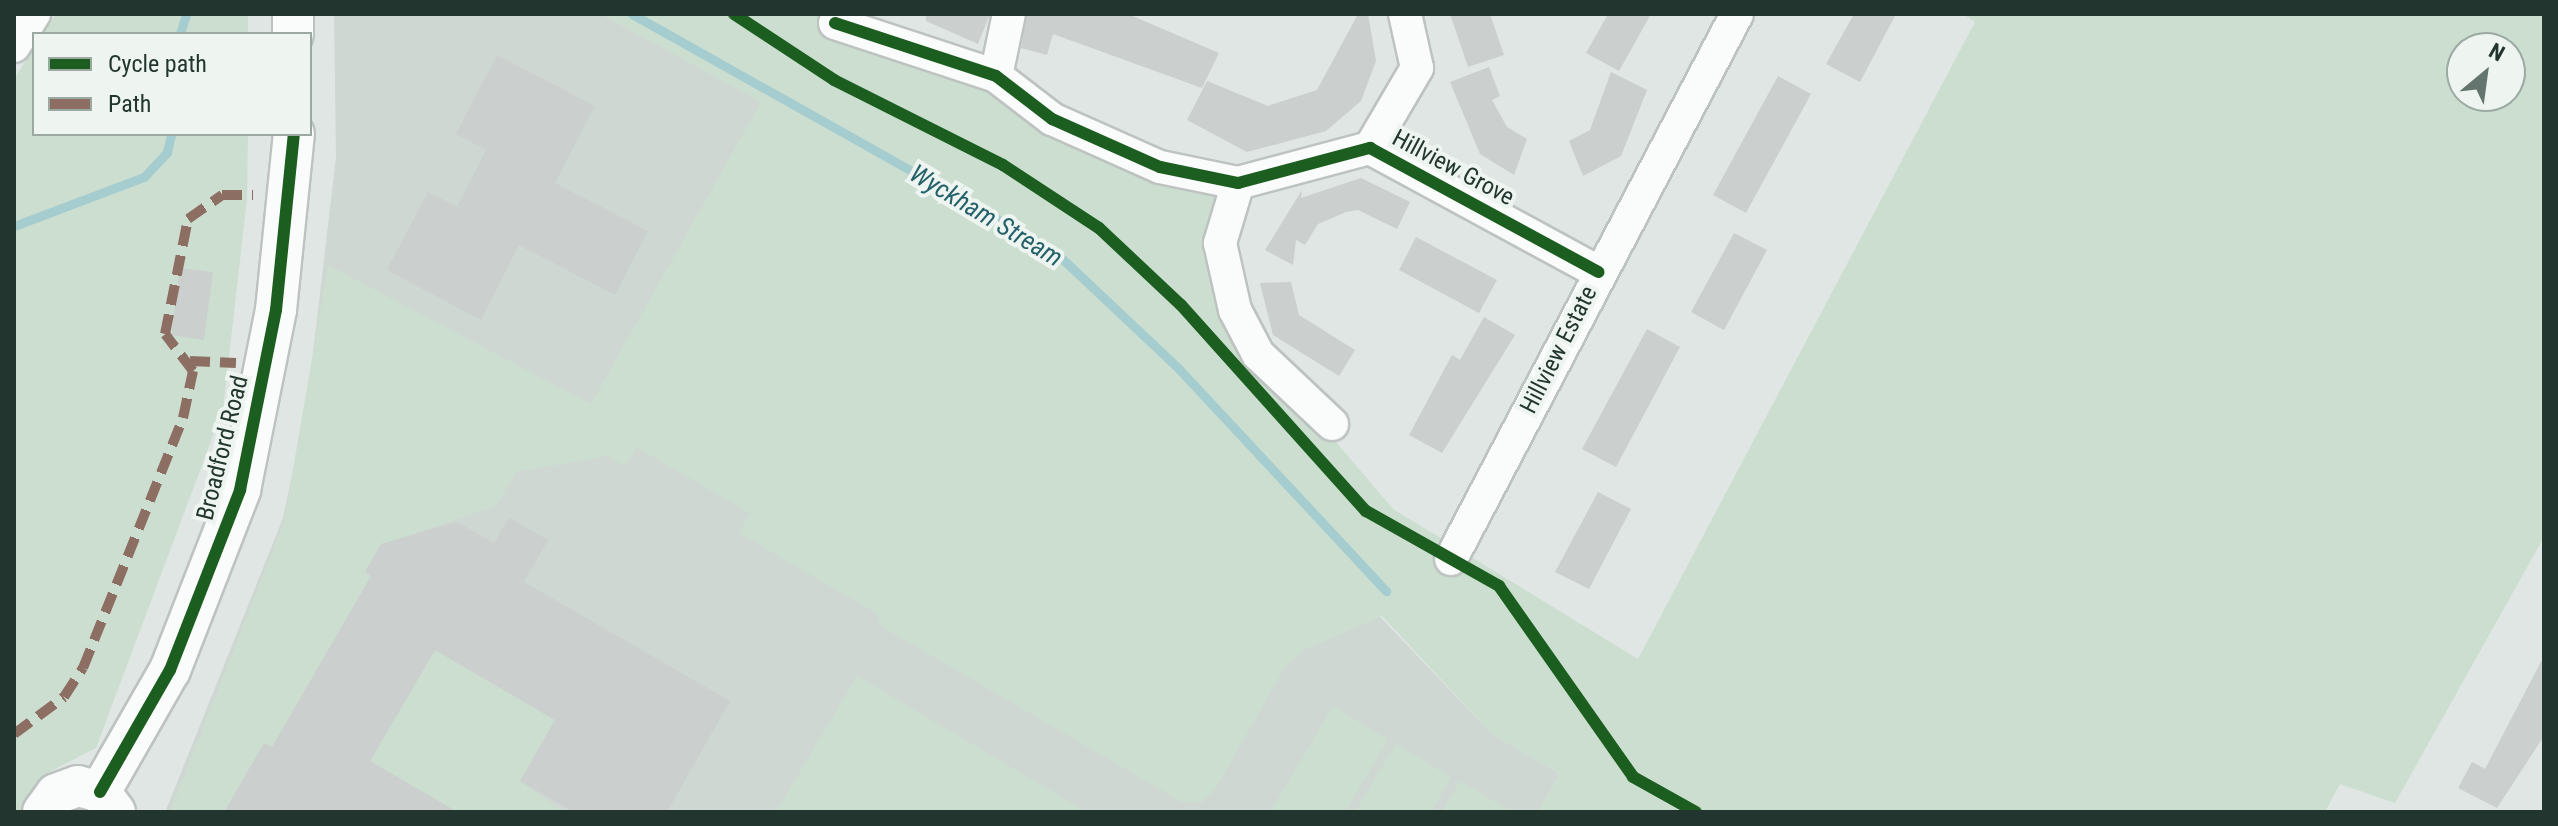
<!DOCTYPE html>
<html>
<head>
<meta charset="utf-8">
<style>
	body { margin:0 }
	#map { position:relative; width:2558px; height:826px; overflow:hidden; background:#e0e6e3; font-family:"Roboto Condensed",sans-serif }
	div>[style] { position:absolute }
	.built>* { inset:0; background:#cfd7d3 }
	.green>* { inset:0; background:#cbded0 }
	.stream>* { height:9px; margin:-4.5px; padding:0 4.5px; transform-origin:4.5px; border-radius:4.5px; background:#a5cccf }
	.building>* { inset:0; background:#cbcfcd }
	.roads { filter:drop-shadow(2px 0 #bdc3c0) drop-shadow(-2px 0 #bdc3c0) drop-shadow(0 2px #bdc3c0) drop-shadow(0 -2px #bdc3c0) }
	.minor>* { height:32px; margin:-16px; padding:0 16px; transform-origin:16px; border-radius:16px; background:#fafbfb }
	.tertiary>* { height:40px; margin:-20px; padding:0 20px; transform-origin:20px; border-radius:20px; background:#fafbfb }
	.quiet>* { height:10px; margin-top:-5px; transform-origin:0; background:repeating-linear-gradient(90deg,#8d6e63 0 20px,transparent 0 30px) }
	.cycleway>* { height:12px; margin:-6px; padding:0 6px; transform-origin:6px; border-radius:6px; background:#1b5e20 }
	span { translate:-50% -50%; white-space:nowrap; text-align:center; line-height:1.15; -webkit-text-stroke:8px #eef5f1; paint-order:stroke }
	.street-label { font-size:24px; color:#22362f }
	.water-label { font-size:26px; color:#24616a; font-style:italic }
	.frame { position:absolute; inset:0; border:16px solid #22362f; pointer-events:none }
	.legend { position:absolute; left:32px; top:32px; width:280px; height:104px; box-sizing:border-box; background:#eef5f1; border:2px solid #9ca9a3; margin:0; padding:10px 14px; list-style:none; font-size:24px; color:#22362f }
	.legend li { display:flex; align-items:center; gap:16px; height:40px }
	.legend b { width:40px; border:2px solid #9ca9a3 }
	.north { position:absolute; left:2446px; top:32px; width:80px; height:80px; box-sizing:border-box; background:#eef5f1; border:2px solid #9ca9a3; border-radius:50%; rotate:29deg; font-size:22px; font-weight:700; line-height:32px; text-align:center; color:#22362f }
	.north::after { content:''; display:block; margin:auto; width:28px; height:36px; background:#64746e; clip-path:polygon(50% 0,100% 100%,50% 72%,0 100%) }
</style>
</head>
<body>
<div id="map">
	<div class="built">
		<i style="clip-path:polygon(334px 14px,601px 14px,979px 219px,1101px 324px,1492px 734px,1560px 774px,1538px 812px,166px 810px,283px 518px,307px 404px,336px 157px)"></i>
	</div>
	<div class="green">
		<i style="clip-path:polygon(56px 14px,248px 14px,248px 34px,43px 34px)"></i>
		<i style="clip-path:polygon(evenodd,601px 14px,839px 14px,1230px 187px,1228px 315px,1393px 509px,1638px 659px,1975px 22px,1963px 14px,2544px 14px,2544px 537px,2395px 803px,2340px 784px,2325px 812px,1538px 812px,1560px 774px,1492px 734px,1382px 616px,1302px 651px,1285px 667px,1216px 788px,1202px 802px,1182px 802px,881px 626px,876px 613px,739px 533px,750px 513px,636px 447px,625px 467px,608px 456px,516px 472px,496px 506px,395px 540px,389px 551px,380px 546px,365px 572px,371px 576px,272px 747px,264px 743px,229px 812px,170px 812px,284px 522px,328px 265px,591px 404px,761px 102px,601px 14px,2462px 48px,2510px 48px,2510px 96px,2462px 96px,2462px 48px)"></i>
		<i style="clip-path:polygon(34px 48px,34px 134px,248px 134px,247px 199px,223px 409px,96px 748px,51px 771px,28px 798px,27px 812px,14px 812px,14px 79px)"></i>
		<i style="clip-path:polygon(435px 650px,555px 720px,520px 781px,564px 812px,457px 812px,370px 761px)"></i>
		<i style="clip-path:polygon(857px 676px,1087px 812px,776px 812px)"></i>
		<i style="clip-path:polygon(1333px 706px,1388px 740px,1345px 812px,1270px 812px)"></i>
		<i style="clip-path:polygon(1396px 744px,1451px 777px,1431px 812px,1355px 812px)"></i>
		<i style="clip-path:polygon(1460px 781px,1512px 812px,1442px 812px)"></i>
	</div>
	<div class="stream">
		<i style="left:632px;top:14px;width:484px;rotate:29.3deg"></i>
		<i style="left:1054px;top:251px;width:172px;rotate:43.3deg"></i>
		<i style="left:1179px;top:369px;width:304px;rotate:47deg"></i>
		<i style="left:180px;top:34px;width:21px;rotate:-73deg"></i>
		<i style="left:14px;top:226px;width:139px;rotate:-20.7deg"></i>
		<i style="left:144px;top:177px;width:34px;rotate:-47deg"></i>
		<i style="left:167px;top:152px;width:18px;rotate:-77deg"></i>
	</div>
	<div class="building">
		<i style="clip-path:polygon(926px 14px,990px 14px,978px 44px,926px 21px)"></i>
		<i style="clip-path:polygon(1027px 14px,1128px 14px,1219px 53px,1202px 88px,1053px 34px,1047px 55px,1021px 48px)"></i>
		<i style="clip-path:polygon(1358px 14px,1368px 14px,1376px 61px,1361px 101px,1326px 131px,1247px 152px,1187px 120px,1207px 81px,1268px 106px,1317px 90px)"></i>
		<i style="clip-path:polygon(1450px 14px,1490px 14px,1504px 55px,1468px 67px)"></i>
		<i style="clip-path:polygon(1608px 14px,1651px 14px,1619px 71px,1586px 53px)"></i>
		<i style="clip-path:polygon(1854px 14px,1896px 14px,1860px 82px,1826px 64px)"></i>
		<i style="clip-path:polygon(497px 55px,595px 106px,555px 183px,648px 231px,615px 295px,519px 245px,481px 320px,387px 270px,428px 192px,457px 207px,486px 150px,456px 134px)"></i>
		<i style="clip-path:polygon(1489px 67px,1500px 96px,1492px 100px,1507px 127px,1527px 139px,1514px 175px,1480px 154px,1450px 82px)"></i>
		<i style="clip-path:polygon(1611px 72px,1647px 90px,1621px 156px,1583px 176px,1569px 141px,1590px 130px)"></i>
		<i style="clip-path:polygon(1778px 76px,1811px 94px,1746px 213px,1713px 195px)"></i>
		<i style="clip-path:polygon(1361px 178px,1410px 202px,1397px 229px,1358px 210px,1346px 212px,1318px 224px,1305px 245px,1296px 240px,1293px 265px,1265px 250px,1302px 190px,1301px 198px)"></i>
		<i style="clip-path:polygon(1734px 233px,1767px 250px,1724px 330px,1691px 312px)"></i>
		<i style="clip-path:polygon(1416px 237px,1497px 280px,1479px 313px,1399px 270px)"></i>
		<i style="clip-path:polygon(180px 268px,213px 272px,204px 340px,171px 335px)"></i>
		<i style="clip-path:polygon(1291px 282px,1299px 315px,1355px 350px,1339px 376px,1273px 335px,1260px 283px)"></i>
		<i style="clip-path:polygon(1484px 317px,1515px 335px,1442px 453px,1409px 435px,1452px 355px,1460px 360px)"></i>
		<i style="clip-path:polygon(1647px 329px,1680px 347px,1616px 467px,1582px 449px)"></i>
		<i style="clip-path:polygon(1598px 492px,1631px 509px,1589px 589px,1555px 572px)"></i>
		<i style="clip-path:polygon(509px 518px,548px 540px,524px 582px,730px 701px,667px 812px,574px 812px,520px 781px,555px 720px,435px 650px,370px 761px,457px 812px,224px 812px,264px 743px,272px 747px,371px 576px,365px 572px,381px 544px,457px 522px,494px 543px)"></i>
		<i style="clip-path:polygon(2544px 656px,2544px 736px,2497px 808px,2458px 788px,2472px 762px,2485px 769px)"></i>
	</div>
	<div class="roads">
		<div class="minor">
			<i style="left:835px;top:23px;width:169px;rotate:18.2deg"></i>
			<i style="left:996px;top:76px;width:71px;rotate:37.5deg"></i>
			<i style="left:1052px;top:119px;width:118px;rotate:24deg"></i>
			<i style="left:1160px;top:167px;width:80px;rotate:11.6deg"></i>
			<i style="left:1238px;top:183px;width:137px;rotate:-14.9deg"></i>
			<i style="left:1370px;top:148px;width:260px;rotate:28.5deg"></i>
			<i style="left:14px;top:46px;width:38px;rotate:-58deg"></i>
			<i style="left:996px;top:76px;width:63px;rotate:-78.2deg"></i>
			<i style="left:1370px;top:148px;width:93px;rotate:-59.6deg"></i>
			<i style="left:1417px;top:68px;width:55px;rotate:-102.5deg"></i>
			<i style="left:1238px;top:183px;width:63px;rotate:106.7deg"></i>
			<i style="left:1220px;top:243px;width:69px;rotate:77.4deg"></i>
			<i style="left:1235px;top:310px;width:50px;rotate:62.4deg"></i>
			<i style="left:1258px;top:354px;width:102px;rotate:43.4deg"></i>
			<i style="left:1451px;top:559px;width:615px;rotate:-62.31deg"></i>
		</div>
		<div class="tertiary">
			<i style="left:293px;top:14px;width:20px;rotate:90deg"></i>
			<i style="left:100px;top:792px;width:141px;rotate:-60.2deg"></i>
			<i style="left:170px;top:670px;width:193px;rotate:-68.7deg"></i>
			<i style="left:240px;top:490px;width:184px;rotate:-78.7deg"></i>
			<i style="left:276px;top:310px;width:177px;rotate:-84.2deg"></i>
			<i style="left:43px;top:812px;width:22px;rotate:-54deg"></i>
			<i style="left:56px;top:794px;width:23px;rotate:-20deg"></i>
			<i style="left:78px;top:786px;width:23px;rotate:15deg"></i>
			<i style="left:100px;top:792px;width:25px;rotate:53deg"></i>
		</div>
	</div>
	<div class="quiet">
		<i style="left:190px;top:361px;width:46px;rotate:2.5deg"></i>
		<i style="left:14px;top:734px;width:62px;rotate:-36.5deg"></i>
		<i style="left:64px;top:697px;width:35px;rotate:-57deg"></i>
		<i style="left:83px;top:668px;width:269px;rotate:-68.2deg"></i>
		<i style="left:183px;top:418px;width:48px;rotate:-78deg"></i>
		<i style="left:193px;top:371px;width:46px;rotate:-127.1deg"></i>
		<i style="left:165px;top:334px;width:117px;rotate:-78.7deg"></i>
		<i style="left:188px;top:219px;width:42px;rotate:-35.2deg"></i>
		<i style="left:222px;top:195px;width:31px"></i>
	</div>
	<div class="cycleway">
		<i style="left:734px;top:14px;width:120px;rotate:33.4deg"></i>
		<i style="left:834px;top:80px;width:189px;rotate:26.7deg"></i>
		<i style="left:1003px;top:165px;width:115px;rotate:33.3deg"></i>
		<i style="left:1099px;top:228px;width:112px;rotate:43.2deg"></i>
		<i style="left:1181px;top:305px;width:277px;rotate:48.1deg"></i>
		<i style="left:1366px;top:511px;width:153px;rotate:29.4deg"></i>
		<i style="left:1499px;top:586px;width:233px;rotate:54.9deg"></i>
		<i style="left:1633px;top:777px;width:72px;rotate:29.1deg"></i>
		<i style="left:835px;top:23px;width:169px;rotate:18.2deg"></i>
		<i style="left:996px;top:76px;width:71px;rotate:37.5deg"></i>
		<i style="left:1052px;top:119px;width:118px;rotate:24deg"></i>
		<i style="left:1160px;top:167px;width:80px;rotate:11.6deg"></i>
		<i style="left:1238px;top:183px;width:137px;rotate:-14.9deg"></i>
		<i style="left:1370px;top:148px;width:260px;rotate:28.5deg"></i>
		<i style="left:100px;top:792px;width:141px;rotate:-60.2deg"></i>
		<i style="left:170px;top:670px;width:193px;rotate:-68.7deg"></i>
		<i style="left:240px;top:490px;width:184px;rotate:-78.7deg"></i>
		<i style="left:276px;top:310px;width:177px;rotate:-84.2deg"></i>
	</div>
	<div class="street-label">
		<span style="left:1453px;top:168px;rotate:28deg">Hillview Grove</span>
		<span style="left:1559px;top:350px;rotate:-63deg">Hillview Estate</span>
		<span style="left:223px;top:448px;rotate:-76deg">Broadford Road</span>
	</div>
	<div class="water-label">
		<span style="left:986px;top:216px;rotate:31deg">Wyckham Stream</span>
	</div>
	<div class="frame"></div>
	<ul class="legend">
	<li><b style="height:10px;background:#1b5e20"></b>Cycle path</li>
	<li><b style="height:10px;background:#8d6e63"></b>Path</li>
	</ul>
	<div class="north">N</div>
</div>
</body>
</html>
